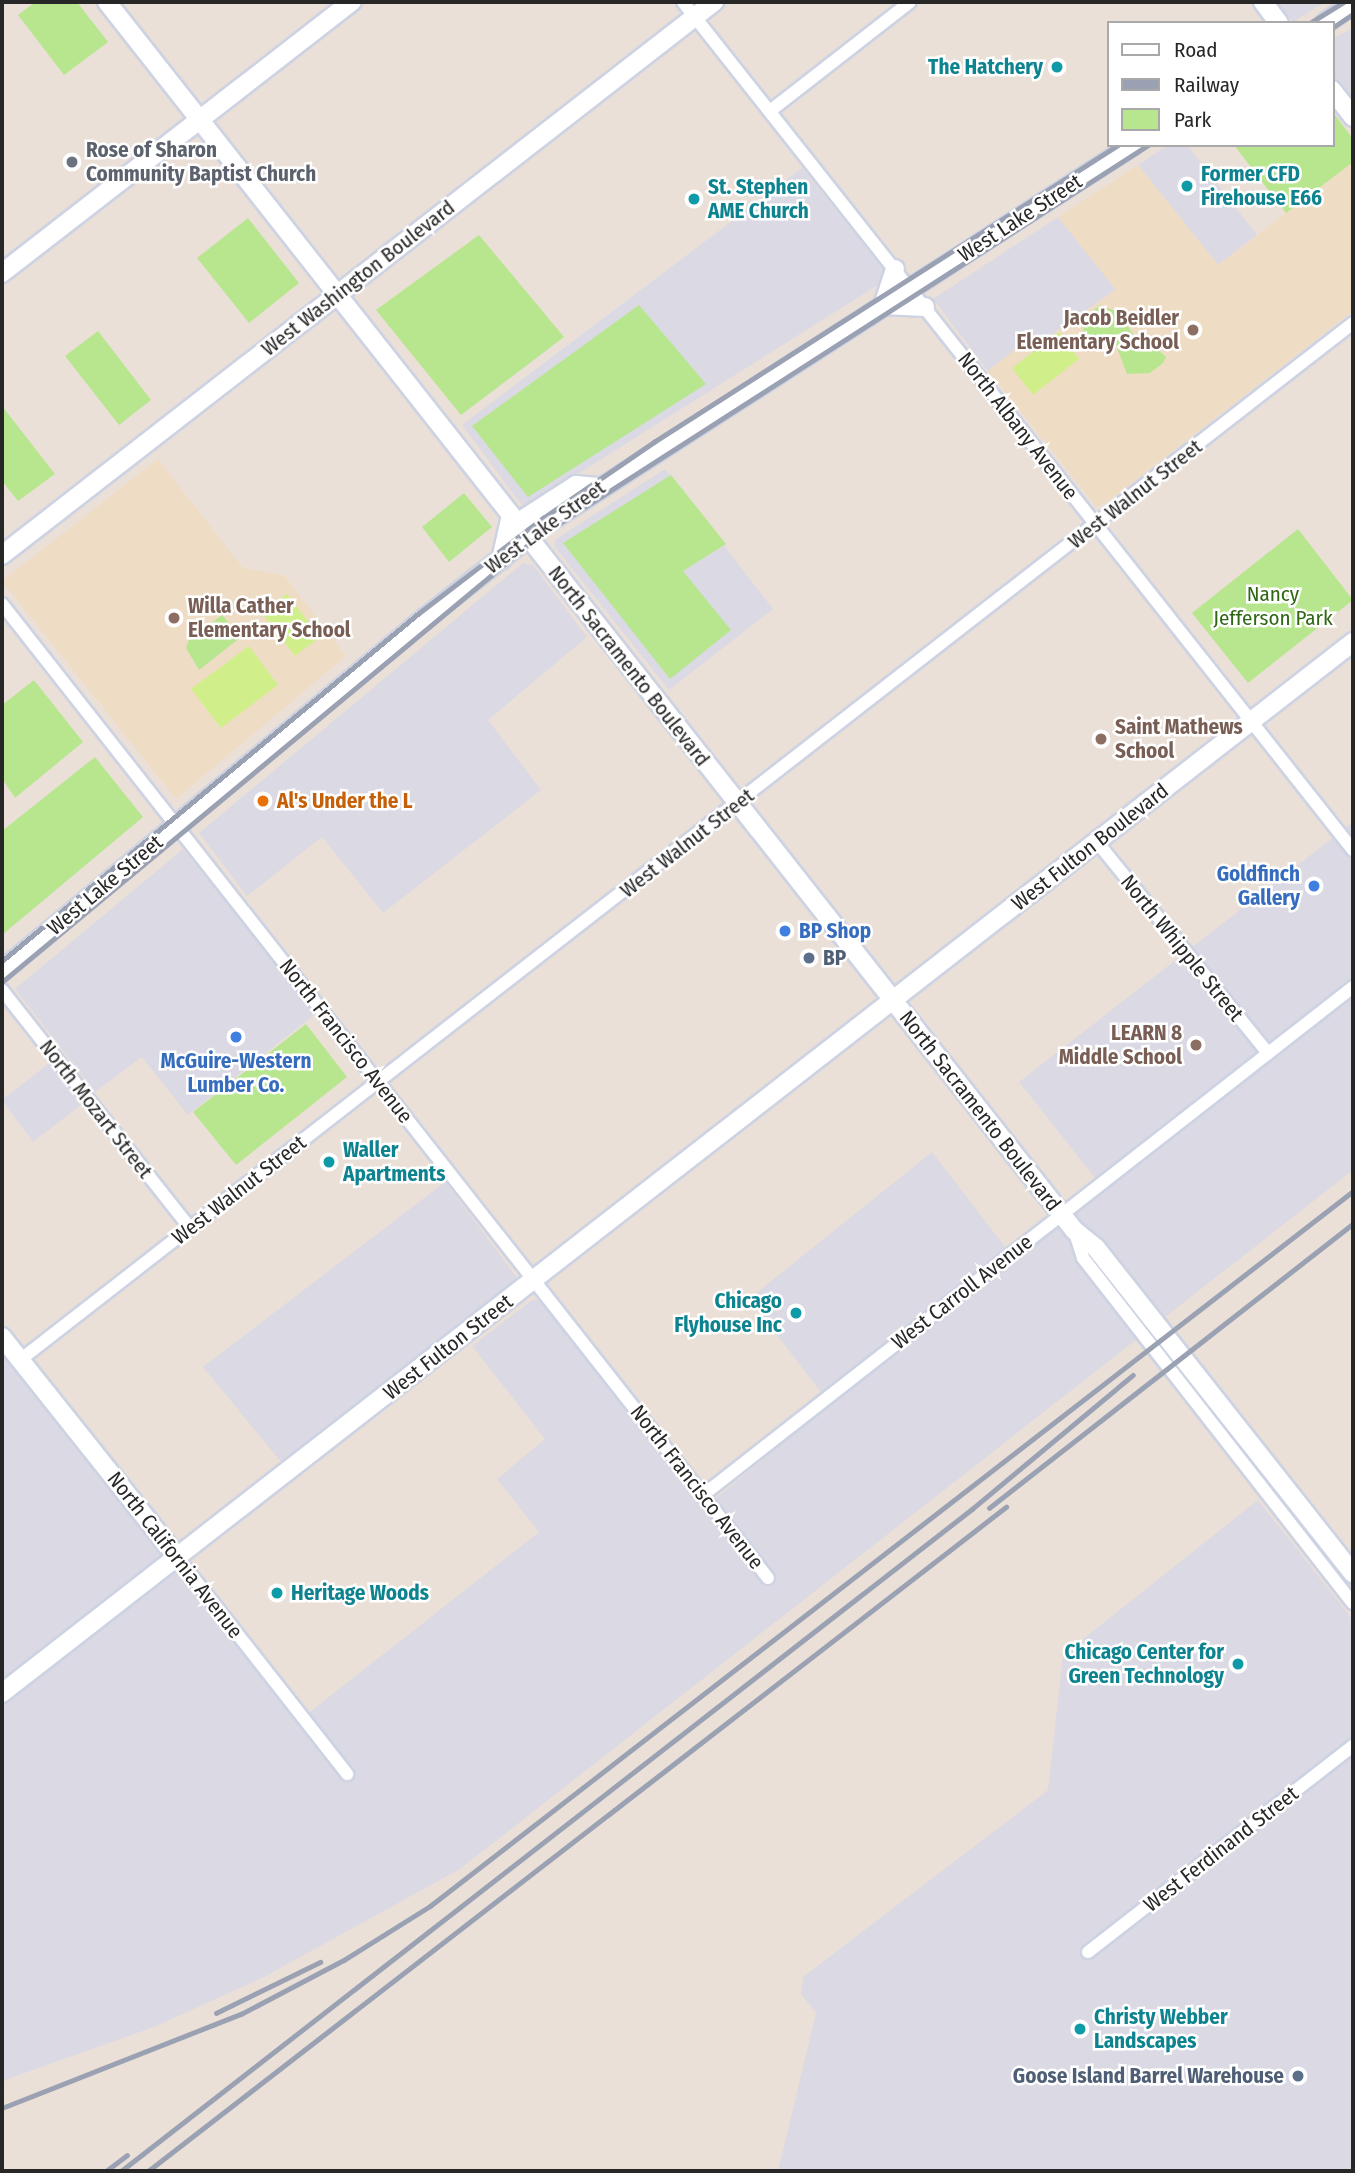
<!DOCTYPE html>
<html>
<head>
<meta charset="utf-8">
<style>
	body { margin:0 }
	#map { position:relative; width:1355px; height:2173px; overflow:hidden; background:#ebe0d7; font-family:"Fira Sans Condensed",sans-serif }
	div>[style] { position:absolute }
	.industrial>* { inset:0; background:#dbd9e3 }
	.education>* { inset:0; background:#efdcc5 }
	.green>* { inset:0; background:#b7e68f }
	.pitch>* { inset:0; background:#d0ef8a }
	.roads { filter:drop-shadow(2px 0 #cdd3e2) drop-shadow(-2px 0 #cdd3e2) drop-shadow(0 2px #cdd3e2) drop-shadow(0 -2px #cdd3e2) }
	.street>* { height:12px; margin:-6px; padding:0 6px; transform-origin:6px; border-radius:6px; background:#fff }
	.secondary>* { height:18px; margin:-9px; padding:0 9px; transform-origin:9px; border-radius:9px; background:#fff }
	.rail>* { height:4.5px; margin:-2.25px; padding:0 2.25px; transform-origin:2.25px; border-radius:2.25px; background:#9aa1b3 }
	.dots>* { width:19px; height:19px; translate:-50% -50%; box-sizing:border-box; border:4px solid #fff; border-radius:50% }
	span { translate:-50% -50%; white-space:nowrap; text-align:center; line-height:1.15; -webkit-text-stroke:5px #fff; paint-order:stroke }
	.culture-label { font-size:21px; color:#0d838f; font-weight:700 }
	.right { translate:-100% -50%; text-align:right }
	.left { translate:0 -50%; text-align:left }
	.worship-label { font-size:21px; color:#5b616d; font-weight:700 }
	.street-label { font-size:21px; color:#272727 }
	.education-label { font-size:21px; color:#785e54; font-weight:700 }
	.park-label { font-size:21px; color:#2f6715 }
	.food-label { font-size:21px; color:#c56008; font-weight:700 }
	.shop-label { font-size:21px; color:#366cbe; font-weight:700 }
	.service-label { font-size:21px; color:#4e5e75; font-weight:700 }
	.frame { position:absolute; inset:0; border:4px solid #272727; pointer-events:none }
	.legend { position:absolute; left:1107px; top:21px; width:228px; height:126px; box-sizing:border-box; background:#fff; border:2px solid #a9a9a9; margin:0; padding:9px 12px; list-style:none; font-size:21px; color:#272727 }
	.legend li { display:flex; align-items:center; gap:14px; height:35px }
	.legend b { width:35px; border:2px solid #a9a9a9 }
</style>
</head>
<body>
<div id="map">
	<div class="industrial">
		<i style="clip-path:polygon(1275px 2px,1325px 2px,1293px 22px)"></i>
		<i style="clip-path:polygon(1353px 28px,1353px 100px,1332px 77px,1332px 39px)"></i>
		<i style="clip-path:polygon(1168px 145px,1187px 145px,1257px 235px,1218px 265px,1138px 165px)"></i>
		<i style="clip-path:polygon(802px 168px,887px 274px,881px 283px,524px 508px,462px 425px)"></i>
		<i style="clip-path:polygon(1058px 217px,1116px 289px,1036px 346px,1030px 338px,988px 371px,933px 299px)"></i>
		<i style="clip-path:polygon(665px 469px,773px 609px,669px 690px,554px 546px,556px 539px)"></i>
		<i style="clip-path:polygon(523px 563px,533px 565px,587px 637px,488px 720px,541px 790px,383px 913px,322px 837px,247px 896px,199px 833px)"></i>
		<i style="clip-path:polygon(1353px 822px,1353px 1170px,460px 1869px,264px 1977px,154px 2027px,2px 2081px,2px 1351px,297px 1722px,539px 1532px,497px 1479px,545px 1439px,472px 1346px,532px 1300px,540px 1300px,704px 1508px,830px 1404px,749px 1299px,932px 1152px,1013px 1257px,1103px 1188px,1019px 1082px)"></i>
		<i style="clip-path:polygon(183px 849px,315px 1014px,188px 1115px,142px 1057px,95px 1092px,15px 989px)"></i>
		<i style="clip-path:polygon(49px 1063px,81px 1105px,33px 1142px,2px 1100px)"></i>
		<i style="clip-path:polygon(445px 1182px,518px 1279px,281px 1462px,203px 1367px)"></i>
		<i style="clip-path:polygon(1258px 1500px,1353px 1620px,1353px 2171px,778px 2171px,816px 2013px,801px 1994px,803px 1977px,1048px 1790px,1063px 1655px)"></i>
	</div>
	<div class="education">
		<i style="clip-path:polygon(1353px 162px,1353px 311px,1105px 504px,1096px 506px,988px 371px,1030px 337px,1037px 345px,1116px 290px,1058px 217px,1138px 165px,1218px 265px)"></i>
		<i style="clip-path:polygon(158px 459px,243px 568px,284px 575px,346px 656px,176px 799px,2px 581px)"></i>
	</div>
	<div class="green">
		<i style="clip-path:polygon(35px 2px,77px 2px,108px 42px,64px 75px,18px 15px)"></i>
		<i style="clip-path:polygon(1332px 111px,1353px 139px,1353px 162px,1286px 213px,1234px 145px,1332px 145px)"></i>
		<i style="clip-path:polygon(248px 218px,299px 283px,249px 323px,197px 258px)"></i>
		<i style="clip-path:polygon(479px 235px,564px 337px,461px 415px,376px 310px)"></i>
		<i style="clip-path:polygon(639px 305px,706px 384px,528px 497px,472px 426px)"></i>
		<i style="clip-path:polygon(1100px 305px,1118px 312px,1135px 337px,1157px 341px,1157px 349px,1166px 357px,1163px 363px,1150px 373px,1127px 374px,1116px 345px,1104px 346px,1100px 351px,1090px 344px,1083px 331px,1085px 317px)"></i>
		<i style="clip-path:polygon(98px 331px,151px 400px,119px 425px,65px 356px)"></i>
		<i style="clip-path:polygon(2px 406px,55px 474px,18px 501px,2px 481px)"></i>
		<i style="clip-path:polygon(671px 475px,726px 544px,683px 571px,731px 630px,670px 679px,563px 543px)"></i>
		<i style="clip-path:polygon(464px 493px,492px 527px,449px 562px,422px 527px)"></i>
		<i style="clip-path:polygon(1298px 529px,1353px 600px,1248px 683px,1192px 613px)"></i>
		<i style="clip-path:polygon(222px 615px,241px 637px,199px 670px,186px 648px,189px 640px)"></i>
		<i style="clip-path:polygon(34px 680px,83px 742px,15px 798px,2px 778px,2px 705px)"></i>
		<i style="clip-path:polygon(95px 757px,143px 817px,2px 935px,2px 831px)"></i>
		<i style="clip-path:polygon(306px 1024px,347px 1077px,236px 1165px,193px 1112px)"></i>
	</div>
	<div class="pitch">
		<i style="clip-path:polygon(1059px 332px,1079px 359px,1033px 395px,1012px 368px)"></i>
		<i style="clip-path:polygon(287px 594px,320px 637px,295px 656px,262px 613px)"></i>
		<i style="clip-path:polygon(249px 646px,278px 685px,221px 728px,191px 689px)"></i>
	</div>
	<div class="roads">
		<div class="street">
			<i style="left:683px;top:2px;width:1081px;rotate:51.69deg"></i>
			<i style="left:770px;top:111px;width:177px;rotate:-37.9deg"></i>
			<i style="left:2px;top:604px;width:1239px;rotate:51.82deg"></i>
			<i style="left:1097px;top:842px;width:272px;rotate:51deg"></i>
			<i style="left:2px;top:990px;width:303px;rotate:51.7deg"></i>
			<i style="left:1074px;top:1230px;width:29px;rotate:72deg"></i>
			<i style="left:1083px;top:1258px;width:438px;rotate:52deg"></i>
			<i style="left:20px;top:1360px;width:1689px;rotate:-37.88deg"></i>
			<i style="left:703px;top:1495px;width:825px;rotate:-38.01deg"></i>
			<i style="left:177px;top:1557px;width:276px;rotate:51.9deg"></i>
			<i style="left:1088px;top:1952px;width:336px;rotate:-37.9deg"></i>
		</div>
		<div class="secondary">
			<i style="left:107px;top:2px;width:1563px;rotate:51.78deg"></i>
			<i style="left:1074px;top:1230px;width:28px;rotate:39deg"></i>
			<i style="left:1096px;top:1248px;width:415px;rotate:51.7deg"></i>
			<i style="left:1263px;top:2px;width:26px;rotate:53deg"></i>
			<i style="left:1325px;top:23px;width:34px;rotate:-34deg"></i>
			<i style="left:1332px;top:90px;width:34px;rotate:52deg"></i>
			<i style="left:895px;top:269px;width:38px;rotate:108deg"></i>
			<i style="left:883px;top:305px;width:42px;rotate:2.7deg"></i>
			<i style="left:2px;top:273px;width:443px;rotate:-37.8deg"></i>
			<i style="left:517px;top:523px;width:70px;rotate:-32.8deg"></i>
			<i style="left:576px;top:485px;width:25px;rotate:5deg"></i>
			<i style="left:2px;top:555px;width:902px;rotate:-37.84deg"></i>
			<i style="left:501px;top:560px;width:46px;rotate:-77.5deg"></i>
			<i style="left:2px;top:971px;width:550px;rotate:-39.83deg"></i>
			<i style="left:424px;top:619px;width:152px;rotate:-38.1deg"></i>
			<i style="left:544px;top:525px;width:701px;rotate:-32.83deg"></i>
			<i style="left:2px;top:1337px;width:281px;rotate:51.5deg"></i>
			<i style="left:2px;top:1693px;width:1712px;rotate:-37.88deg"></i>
		</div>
	</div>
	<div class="rail">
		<i style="left:1310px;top:23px;width:39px;rotate:-32deg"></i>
		<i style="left:1332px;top:28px;width:25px;rotate:-34deg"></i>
		<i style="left:2px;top:961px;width:543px;rotate:-39.85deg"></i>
		<i style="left:419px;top:613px;width:156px;rotate:-37.5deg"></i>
		<i style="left:543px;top:518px;width:135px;rotate:-34.4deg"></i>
		<i style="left:654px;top:442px;width:551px;rotate:-32.62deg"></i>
		<i style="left:2px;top:982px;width:693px;rotate:-39.73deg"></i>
		<i style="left:535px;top:539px;width:729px;rotate:-32.73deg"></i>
		<i style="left:989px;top:1508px;width:462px;rotate:-38deg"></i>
		<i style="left:216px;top:2013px;width:116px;rotate:-26.1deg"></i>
		<i style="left:2px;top:2108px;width:257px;rotate:-21.5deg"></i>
		<i style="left:241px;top:2014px;width:116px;rotate:-27.7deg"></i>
		<i style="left:344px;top:1960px;width:102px;rotate:-32.1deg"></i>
		<i style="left:430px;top:1906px;width:1168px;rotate:-37.76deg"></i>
		<i style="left:106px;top:2171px;width:26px;rotate:-37deg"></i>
		<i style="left:121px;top:2171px;width:1078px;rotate:-37.88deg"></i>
		<i style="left:972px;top:1509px;width:209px;rotate:-39.8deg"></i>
		<i style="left:148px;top:2171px;width:1085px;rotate:-37.74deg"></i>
	</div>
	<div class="dots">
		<i style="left:1057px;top:67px;background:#0f9aa8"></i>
		<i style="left:72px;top:162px;background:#6b7280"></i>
		<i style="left:1187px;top:186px;background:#0f9aa8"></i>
		<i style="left:694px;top:199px;background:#0f9aa8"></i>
		<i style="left:1193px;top:330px;background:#8d6e63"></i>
		<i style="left:174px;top:618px;background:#8d6e63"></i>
		<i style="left:1101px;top:739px;background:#8d6e63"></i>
		<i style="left:263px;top:801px;background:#e8710a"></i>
		<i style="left:1314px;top:886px;background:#3f7fe0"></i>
		<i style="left:785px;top:931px;background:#3f7fe0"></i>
		<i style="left:809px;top:958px;background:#5c6f8a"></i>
		<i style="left:236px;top:1037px;background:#3f7fe0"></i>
		<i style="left:1196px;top:1045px;background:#8d6e63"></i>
		<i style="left:329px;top:1162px;background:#0f9aa8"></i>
		<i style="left:796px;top:1313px;background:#0f9aa8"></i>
		<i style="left:277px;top:1593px;background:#0f9aa8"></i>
		<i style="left:1238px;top:1664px;background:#0f9aa8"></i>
		<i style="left:1080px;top:2029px;background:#0f9aa8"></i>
		<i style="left:1298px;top:2076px;background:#5c6f8a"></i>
	</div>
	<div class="culture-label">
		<span class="right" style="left:1043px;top:67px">The Hatchery</span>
		<span class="left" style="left:1201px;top:186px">Former CFD<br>Firehouse E66</span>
		<span class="left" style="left:708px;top:199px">St. Stephen<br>AME Church</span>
		<span class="left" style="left:343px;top:1162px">Waller<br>Apartments</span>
		<span class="right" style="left:782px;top:1313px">Chicago<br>Flyhouse Inc</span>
		<span class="left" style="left:291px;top:1593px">Heritage Woods</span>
		<span class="right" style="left:1224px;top:1664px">Chicago Center for<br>Green Technology</span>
		<span class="left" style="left:1094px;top:2029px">Christy Webber<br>Landscapes</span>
	</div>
	<div class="worship-label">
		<span class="left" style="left:86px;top:162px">Rose of Sharon<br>Community Baptist Church</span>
	</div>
	<div class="street-label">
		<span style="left:1020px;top:218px;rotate:-33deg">West Lake Street</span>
		<span style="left:358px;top:278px;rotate:-38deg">West Washington Boulevard</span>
		<span style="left:1018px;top:426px;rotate:52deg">North Albany Avenue</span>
		<span style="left:1135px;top:494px;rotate:-38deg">West Walnut Street</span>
		<span style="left:545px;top:527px;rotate:-36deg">West Lake Street</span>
		<span style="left:629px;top:666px;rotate:52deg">North Sacramento Boulevard</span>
		<span style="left:687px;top:843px;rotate:-38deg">West Walnut Street</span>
		<span style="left:1090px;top:847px;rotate:-38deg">West Fulton Boulevard</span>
		<span style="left:105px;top:885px;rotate:-40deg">West Lake Street</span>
		<span style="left:1182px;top:948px;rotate:51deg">North Whipple Street</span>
		<span style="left:346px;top:1041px;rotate:52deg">North Francisco Avenue</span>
		<span style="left:96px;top:1109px;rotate:52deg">North Mozart Street</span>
		<span style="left:980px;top:1111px;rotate:52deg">North Sacramento Boulevard</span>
		<span style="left:239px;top:1190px;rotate:-38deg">West Walnut Street</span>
		<span style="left:962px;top:1292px;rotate:-38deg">West Carroll Avenue</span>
		<span style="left:448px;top:1347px;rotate:-38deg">West Fulton Street</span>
		<span style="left:697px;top:1487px;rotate:52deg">North Francisco Avenue</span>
		<span style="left:175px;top:1555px;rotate:52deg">North California Avenue</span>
		<span style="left:1221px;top:1849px;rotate:-38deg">West Ferdinand Street</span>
	</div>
	<div class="education-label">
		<span class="right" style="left:1179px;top:330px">Jacob Beidler<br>Elementary School</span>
		<span class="left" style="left:188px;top:618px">Willa Cather<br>Elementary School</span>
		<span class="left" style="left:1115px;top:739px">Saint Mathews<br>School</span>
		<span class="right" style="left:1182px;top:1045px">LEARN 8<br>Middle School</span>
	</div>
	<div class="park-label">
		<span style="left:1273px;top:606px">Nancy<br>Jefferson Park</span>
	</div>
	<div class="food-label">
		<span class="left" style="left:277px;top:801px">Al's Under the L</span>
	</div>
	<div class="shop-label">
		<span class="right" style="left:1300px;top:886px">Goldfinch<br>Gallery</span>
		<span class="left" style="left:799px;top:931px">BP Shop</span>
		<span style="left:236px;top:1073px">McGuire-Western<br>Lumber Co.</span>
	</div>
	<div class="service-label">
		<span class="left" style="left:823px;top:958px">BP</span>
		<span class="right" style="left:1284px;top:2076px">Goose Island Barrel Warehouse</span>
	</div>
	<div class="frame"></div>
	<ul class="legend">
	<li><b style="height:9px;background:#fff"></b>Road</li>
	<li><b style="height:9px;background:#9aa1b3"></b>Railway</li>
	<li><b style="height:19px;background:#b7e68f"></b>Park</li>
	</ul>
</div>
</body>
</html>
